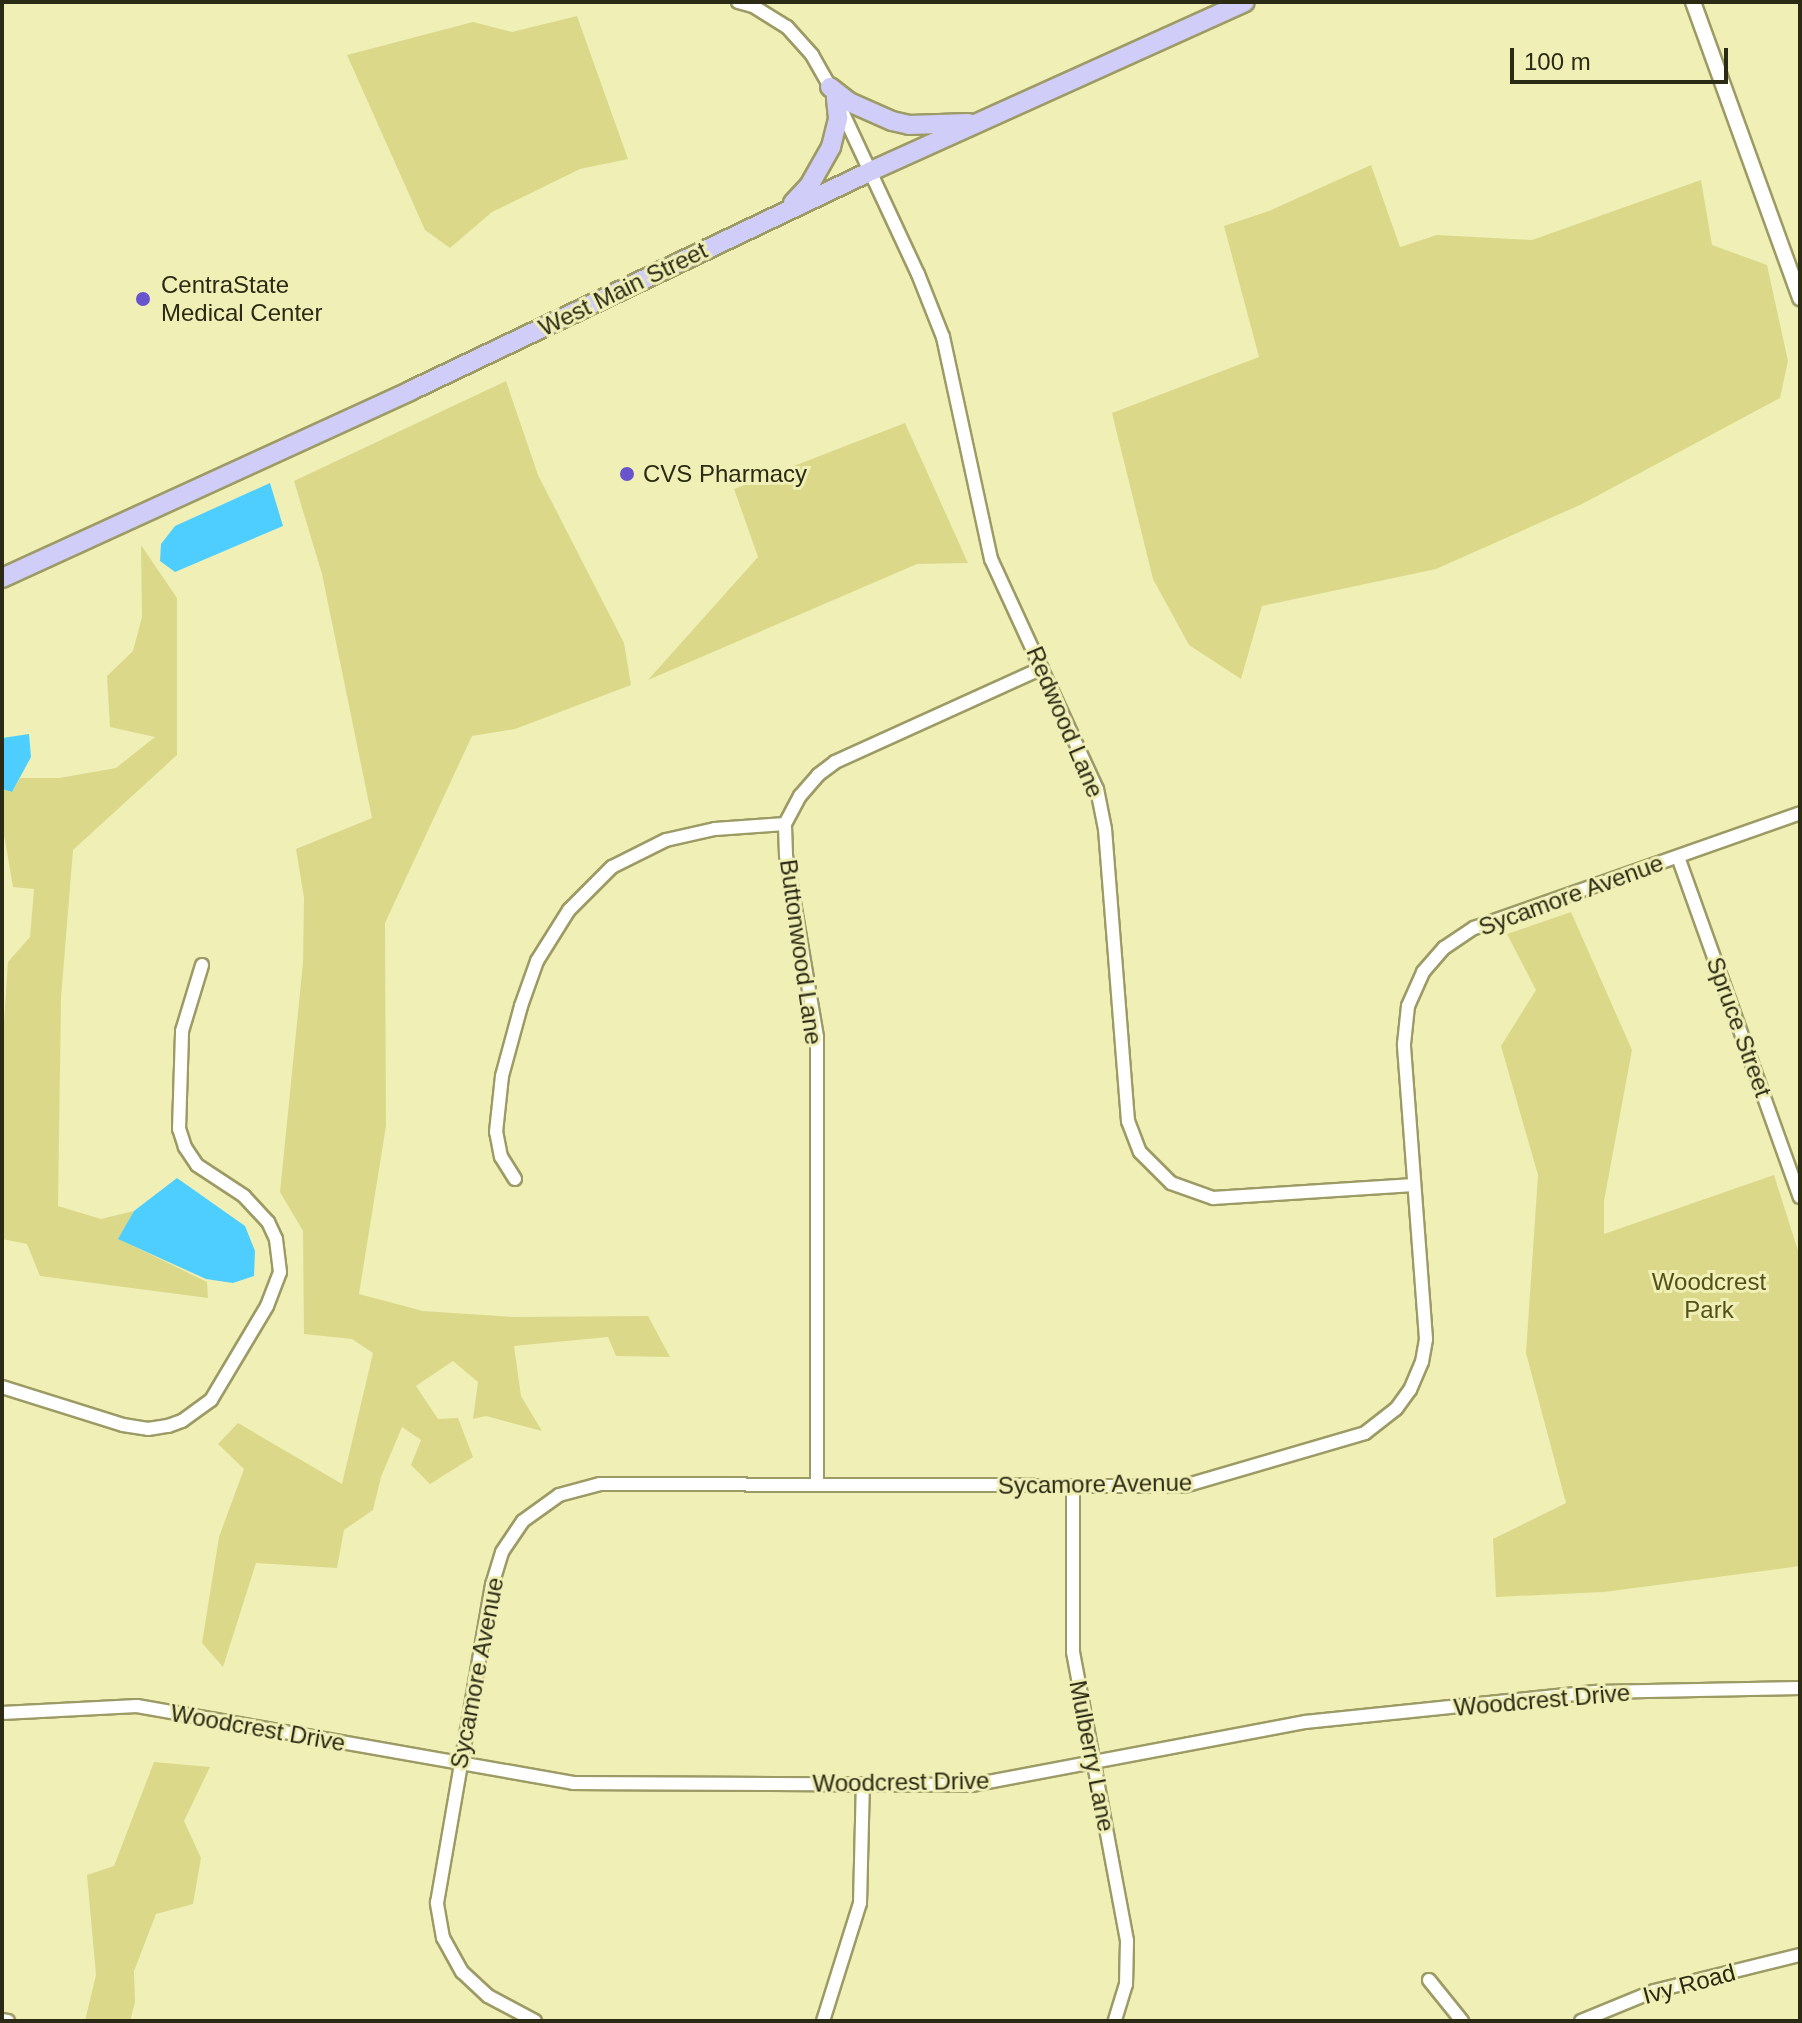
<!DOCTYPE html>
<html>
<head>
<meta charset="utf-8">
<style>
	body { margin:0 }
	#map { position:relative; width:1802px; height:2023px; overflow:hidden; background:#f0efb6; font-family:Arial,sans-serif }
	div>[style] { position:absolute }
	.green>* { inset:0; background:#dbd989 }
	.water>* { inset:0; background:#4ecefe }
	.roads { filter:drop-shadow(2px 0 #9d9b65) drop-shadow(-2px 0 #9d9b65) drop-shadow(0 2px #9d9b65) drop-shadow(0 -2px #9d9b65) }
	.minor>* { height:12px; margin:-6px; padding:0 6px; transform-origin:6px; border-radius:6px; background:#fff }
	.tertiary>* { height:14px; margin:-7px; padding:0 7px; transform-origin:7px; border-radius:7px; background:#fff }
	.primary>* { height:18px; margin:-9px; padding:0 9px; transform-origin:9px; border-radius:9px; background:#d0cdf9 }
	.dots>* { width:22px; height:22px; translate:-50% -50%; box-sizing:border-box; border:4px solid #f0efb6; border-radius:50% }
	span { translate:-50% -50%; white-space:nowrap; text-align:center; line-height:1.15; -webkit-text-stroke:6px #f0efb6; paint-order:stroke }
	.poi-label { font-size:24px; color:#2b2a14 }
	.left { translate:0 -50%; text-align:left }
	.street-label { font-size:24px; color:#2b2a14 }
	.park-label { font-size:24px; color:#535118 }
	.frame { position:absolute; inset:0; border:4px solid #2b2a14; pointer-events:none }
	.scale { position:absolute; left:1510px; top:48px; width:218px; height:36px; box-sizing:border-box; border:4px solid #2b2a14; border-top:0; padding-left:10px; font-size:24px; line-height:28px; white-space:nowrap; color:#2b2a14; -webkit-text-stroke:6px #f0efb6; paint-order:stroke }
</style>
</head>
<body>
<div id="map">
	<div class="green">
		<i style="clip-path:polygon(577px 16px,628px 159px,580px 169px,492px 212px,450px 248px,425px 230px,347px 55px,473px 22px,512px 32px)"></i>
		<i style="clip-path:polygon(1371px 165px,1400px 247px,1437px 235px,1532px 240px,1701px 180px,1712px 245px,1767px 265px,1788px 361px,1780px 398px,1582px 504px,1436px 569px,1262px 606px,1241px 679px,1189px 645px,1153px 579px,1112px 413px,1259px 357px,1224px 226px,1269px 211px)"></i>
		<i style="clip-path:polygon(506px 381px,538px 475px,624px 643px,631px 685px,515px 729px,472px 736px,385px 923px,386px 1126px,359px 1294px,423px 1311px,512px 1317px,648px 1316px,670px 1357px,616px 1356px,608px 1337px,514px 1346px,521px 1396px,542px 1431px,486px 1416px,473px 1419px,478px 1382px,453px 1361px,416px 1386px,438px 1419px,458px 1418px,473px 1457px,430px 1484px,411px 1465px,421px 1440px,402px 1427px,381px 1477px,373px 1510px,344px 1530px,337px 1568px,256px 1563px,223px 1667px,202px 1643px,219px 1537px,244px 1469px,218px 1444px,238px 1423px,342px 1484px,373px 1353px,352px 1339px,304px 1334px,303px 1231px,280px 1192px,303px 963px,304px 898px,296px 849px,372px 818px,322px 574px,294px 481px)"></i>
		<i style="clip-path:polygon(905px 423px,968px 563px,917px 564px,648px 680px,758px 557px,734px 489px)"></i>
		<i style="clip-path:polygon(141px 545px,177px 598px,177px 755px,73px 850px,61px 998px,58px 1206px,101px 1219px,134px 1211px,119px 1239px,207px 1282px,208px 1298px,40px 1276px,27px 1244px,2px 1239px,2px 1051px,8px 962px,30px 937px,34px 889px,13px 887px,2px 823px,2px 789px,12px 792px,20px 778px,59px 778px,116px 768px,155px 737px,110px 727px,107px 676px,133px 651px,142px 617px)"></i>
		<i style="clip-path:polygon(1571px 912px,1632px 1050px,1604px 1201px,1604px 1234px,1774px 1175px,1800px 1257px,1800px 1566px,1604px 1592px,1496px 1597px,1493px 1539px,1566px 1503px,1526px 1353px,1538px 1175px,1501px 1046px,1536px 990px,1507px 934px)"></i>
		<i style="clip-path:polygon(154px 1762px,210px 1767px,184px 1821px,201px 1858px,193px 1904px,156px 1914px,134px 1971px,135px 2002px,130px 2021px,85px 2021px,96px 1975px,87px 1875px,114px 1866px)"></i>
	</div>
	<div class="water">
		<i style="clip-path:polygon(270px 483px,283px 526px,175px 572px,160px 561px,161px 544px,175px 526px)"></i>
		<i style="clip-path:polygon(29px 734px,31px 757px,12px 792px,2px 789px,2px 738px)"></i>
		<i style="clip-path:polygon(177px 1178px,245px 1226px,255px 1251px,254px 1276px,233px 1283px,206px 1279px,118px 1239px,134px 1211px)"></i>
	</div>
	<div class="roads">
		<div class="minor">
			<i style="left:738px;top:2px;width:16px;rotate:15deg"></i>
			<i style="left:753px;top:6px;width:40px;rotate:32deg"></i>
			<i style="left:787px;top:27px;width:38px;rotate:48deg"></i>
			<i style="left:812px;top:55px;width:43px;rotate:60.4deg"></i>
			<i style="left:841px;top:109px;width:182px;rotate:65deg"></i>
			<i style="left:918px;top:274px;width:68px;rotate:68.4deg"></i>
			<i style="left:943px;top:337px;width:227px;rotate:77.8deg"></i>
			<i style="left:991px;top:559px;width:253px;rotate:65.3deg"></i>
			<i style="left:1097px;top:789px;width:41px;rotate:78.7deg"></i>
			<i style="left:1105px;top:829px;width:293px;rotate:85.5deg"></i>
			<i style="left:1128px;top:1121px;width:33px;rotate:69deg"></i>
			<i style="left:1140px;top:1152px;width:44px;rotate:45deg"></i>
			<i style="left:1171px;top:1183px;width:45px;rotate:19.7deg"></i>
			<i style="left:1213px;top:1198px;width:201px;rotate:-3.7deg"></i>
			<i style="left:1678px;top:857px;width:361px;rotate:70.3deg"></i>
			<i style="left:515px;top:1179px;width:26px;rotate:-122deg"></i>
			<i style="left:501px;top:1157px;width:25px;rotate:-101deg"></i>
			<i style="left:496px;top:1132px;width:56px;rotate:-83.9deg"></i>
			<i style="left:502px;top:1076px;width:73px;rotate:-74.8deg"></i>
			<i style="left:521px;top:1006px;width:48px;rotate:-70.4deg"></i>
			<i style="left:537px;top:961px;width:60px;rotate:-57.9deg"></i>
			<i style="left:569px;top:910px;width:61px;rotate:-45deg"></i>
			<i style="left:612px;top:867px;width:60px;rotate:-26.6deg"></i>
			<i style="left:666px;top:840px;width:50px;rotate:-12.7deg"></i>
			<i style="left:715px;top:829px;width:70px;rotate:-4.1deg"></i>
			<i style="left:2px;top:1387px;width:127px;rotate:17.4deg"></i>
			<i style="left:123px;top:1425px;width:25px;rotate:9deg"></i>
			<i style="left:148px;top:1429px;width:20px;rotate:-9deg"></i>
			<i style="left:168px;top:1426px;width:15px;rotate:-20deg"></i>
			<i style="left:182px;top:1421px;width:36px;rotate:-36deg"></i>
			<i style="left:211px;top:1400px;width:109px;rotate:-59.2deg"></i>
			<i style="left:267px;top:1306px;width:36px;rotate:-69deg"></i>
			<i style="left:280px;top:1272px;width:33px;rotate:-97deg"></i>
			<i style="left:276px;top:1239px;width:19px;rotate:-115deg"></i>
			<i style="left:268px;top:1222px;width:35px;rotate:-133deg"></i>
			<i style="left:244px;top:1196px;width:56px;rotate:-146.6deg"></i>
			<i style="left:197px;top:1165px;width:22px;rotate:-124deg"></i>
			<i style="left:185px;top:1147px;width:19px;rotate:-108deg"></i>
			<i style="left:179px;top:1129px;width:98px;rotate:-88.2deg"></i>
			<i style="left:182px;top:1031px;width:69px;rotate:-73.1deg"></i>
			<i style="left:817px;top:1484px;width:447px;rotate:-90deg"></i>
			<i style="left:817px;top:1037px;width:185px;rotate:-99.7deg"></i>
			<i style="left:786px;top:855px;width:31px;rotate:-92deg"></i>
			<i style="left:785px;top:824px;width:32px;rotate:-62deg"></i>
			<i style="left:800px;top:796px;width:28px;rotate:-49deg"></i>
			<i style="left:818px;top:775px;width:21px;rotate:-37deg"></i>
			<i style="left:835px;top:762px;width:227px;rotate:-24.4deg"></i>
			<i style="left:1073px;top:1486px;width:166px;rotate:90deg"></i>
			<i style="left:1073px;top:1652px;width:294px;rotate:79.4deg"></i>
			<i style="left:1127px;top:1941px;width:43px;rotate:91.3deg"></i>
			<i style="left:1126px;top:1984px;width:39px;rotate:107deg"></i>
			<i style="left:2px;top:1713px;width:135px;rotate:-3deg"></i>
			<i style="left:137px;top:1706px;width:443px;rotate:10deg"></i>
			<i style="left:573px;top:1783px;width:399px;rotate:0.3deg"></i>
			<i style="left:972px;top:1785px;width:339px;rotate:-10.7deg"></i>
			<i style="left:1305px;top:1722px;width:294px;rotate:-5.9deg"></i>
			<i style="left:1597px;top:1692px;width:203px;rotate:-1.1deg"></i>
			<i style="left:1429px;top:1980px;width:53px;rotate:51.2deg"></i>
			<i style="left:2px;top:2020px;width:6px;rotate:9deg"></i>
			<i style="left:535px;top:2021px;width:53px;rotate:-152deg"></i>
			<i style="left:488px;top:1996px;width:35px;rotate:-137deg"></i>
			<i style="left:462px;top:1972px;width:39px;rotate:-119deg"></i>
			<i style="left:443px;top:1938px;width:36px;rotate:-100deg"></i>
			<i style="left:437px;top:1903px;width:323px;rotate:-80.2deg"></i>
			<i style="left:492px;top:1585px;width:34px;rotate:-73deg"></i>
			<i style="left:502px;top:1552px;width:37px;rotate:-56deg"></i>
			<i style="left:523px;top:1521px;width:44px;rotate:-35.8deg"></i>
			<i style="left:559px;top:1495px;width:42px;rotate:-15deg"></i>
			<i style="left:600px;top:1484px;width:584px;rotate:0.2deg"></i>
			<i style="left:1184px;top:1486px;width:189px;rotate:-16.3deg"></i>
			<i style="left:1365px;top:1433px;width:39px;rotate:-38deg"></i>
			<i style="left:1396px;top:1409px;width:24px;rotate:-54deg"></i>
			<i style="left:1410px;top:1390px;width:30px;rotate:-67deg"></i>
			<i style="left:1422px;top:1362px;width:23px;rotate:-80deg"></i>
			<i style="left:1426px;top:1339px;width:296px;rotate:-94.3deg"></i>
			<i style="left:1404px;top:1044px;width:38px;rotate:-84deg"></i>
			<i style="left:1408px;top:1006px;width:37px;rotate:-66deg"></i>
			<i style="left:1423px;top:972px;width:32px;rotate:-49deg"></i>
			<i style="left:1444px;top:948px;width:36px;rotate:-34deg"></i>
			<i style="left:1474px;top:928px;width:346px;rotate:-19.4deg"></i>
			<i style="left:823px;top:2021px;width:124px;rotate:-72.6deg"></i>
			<i style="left:860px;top:1903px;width:119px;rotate:-88.6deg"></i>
			<i style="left:1581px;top:2021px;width:79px;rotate:-22.3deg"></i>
			<i style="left:1654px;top:1991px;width:150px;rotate:-13.9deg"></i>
		</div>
		<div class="tertiary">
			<i style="left:1693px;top:2px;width:315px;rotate:70.1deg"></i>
		</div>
		<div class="primary">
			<i style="left:830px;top:87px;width:24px;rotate:38deg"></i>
			<i style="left:849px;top:102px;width:47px;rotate:23.8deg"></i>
			<i style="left:892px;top:121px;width:17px;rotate:13deg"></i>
			<i style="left:909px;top:125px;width:59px;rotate:-1.9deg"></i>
			<i style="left:793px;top:203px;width:23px;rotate:-47deg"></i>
			<i style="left:809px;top:186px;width:45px;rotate:-60.6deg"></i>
			<i style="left:831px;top:147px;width:30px;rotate:-76deg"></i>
			<i style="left:838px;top:118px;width:20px;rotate:-96deg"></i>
			<i style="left:2px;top:578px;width:449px;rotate:-24.6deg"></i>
			<i style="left:410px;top:391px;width:511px;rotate:-25.51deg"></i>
			<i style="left:871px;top:171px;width:410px;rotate:-24.3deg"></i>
		</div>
	</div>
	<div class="dots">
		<i style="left:143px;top:299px;background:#6a54ce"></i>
		<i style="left:627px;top:474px;background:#6a54ce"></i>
	</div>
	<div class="poi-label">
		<span class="left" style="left:161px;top:299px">CentraState<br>Medical Center</span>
		<span class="left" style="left:643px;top:474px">CVS Pharmacy</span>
	</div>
	<div class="street-label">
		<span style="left:623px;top:289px;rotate:-26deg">West Main Street</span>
		<span style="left:1065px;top:722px;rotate:67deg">Redwood Lane</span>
		<span style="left:1571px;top:895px;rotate:-20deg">Sycamore Avenue</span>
		<span style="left:801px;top:952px;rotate:82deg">Buttonwood Lane</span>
		<span style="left:1739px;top:1027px;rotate:70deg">Spruce Street</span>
		<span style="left:1095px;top:1484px;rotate:-1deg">Sycamore Avenue</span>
		<span style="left:477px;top:1673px;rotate:-79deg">Sycamore Avenue</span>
		<span style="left:1542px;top:1700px;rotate:-5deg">Woodcrest Drive</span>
		<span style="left:258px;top:1728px;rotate:10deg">Woodcrest Drive</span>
		<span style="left:1092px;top:1756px;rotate:79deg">Mulberry Lane</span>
		<span style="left:901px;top:1782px;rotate:-1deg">Woodcrest Drive</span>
		<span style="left:1689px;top:1984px;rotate:-15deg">Ivy Road</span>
	</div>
	<div class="park-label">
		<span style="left:1709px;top:1296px">Woodcrest<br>Park</span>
	</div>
	<div class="frame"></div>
	<div class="scale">100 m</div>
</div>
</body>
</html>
